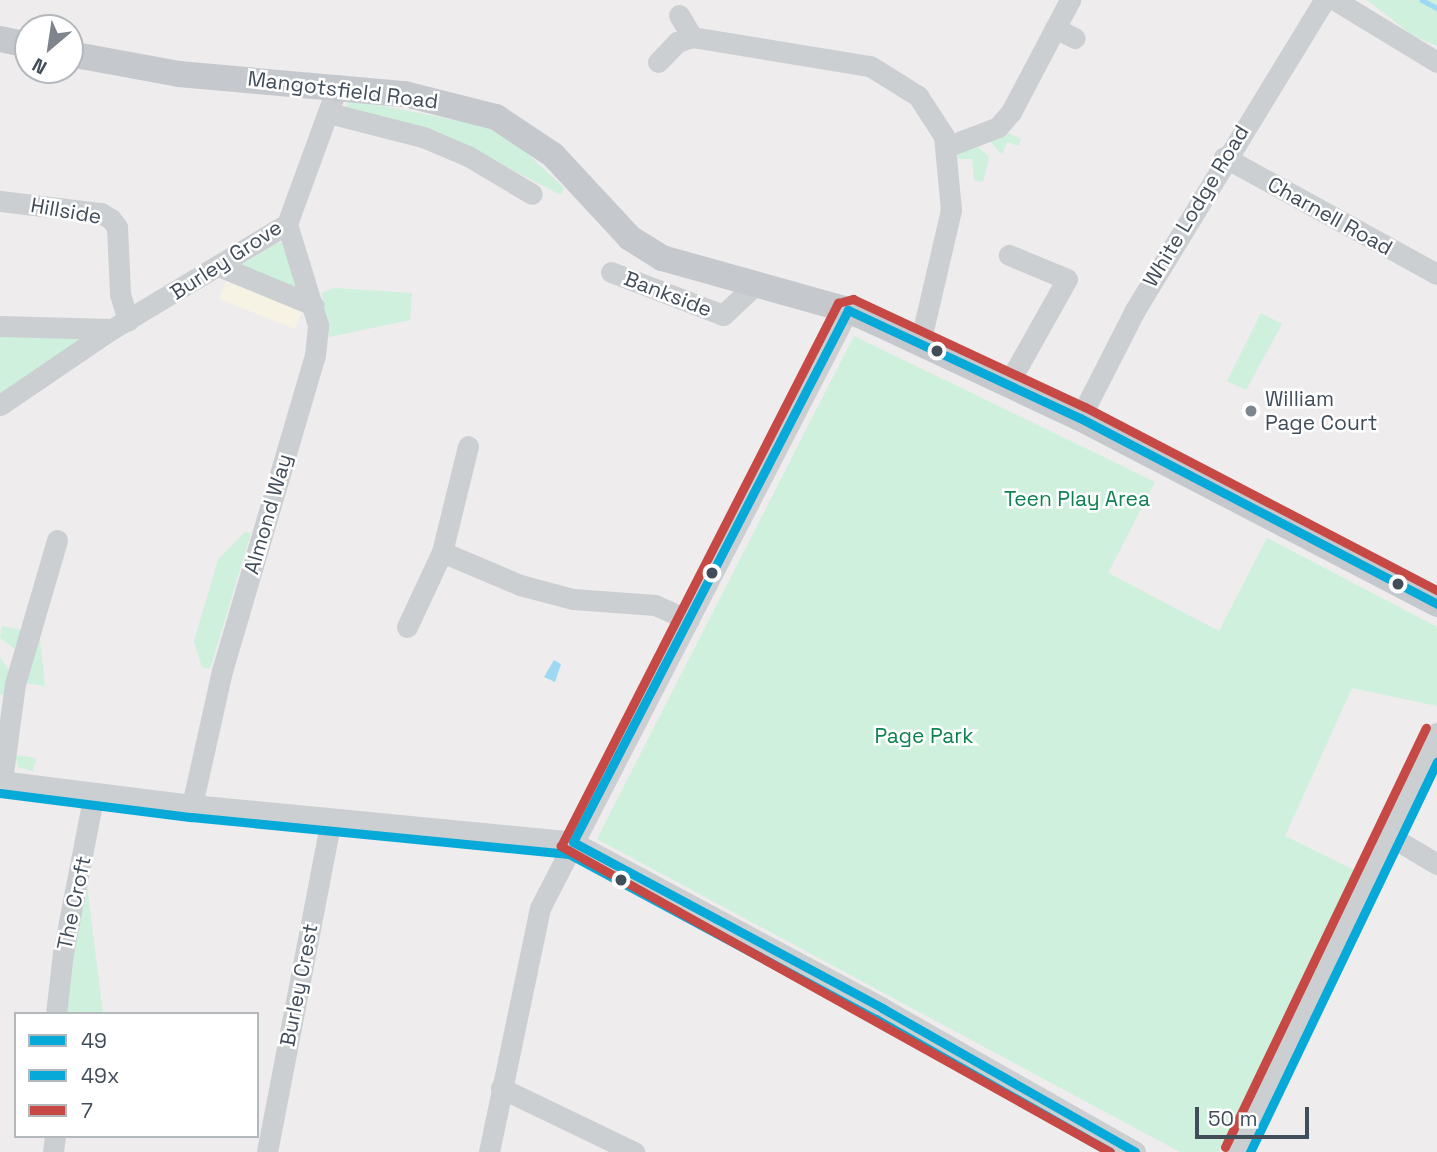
<!DOCTYPE html>
<html>
<head>
<meta charset="utf-8">
<style>
	body { margin:0 }
	#map { position:relative; width:1437px; height:1152px; overflow:hidden; background:#eeecec; font-family:"Space Grotesk",sans-serif }
	div>[style] { position:absolute }
	.commercial>* { inset:0; background:#f6f3e5 }
	.green>* { inset:0; background:#cef0dd }
	.water>* { inset:0; background:#9ed8f2 }
	.stream>* { height:4.5px; margin:-2.25px; padding:0 2.25px; transform-origin:2.25px; border-radius:2.25px; background:#9ed8f2 }
	.minor>* { height:21px; margin:-10.5px; padding:0 10.5px; transform-origin:10.5px; border-radius:10.5px; background:#cccfd2 }
	.major>* { height:26px; margin:-13px; padding:0 13px; transform-origin:13px; border-radius:13px; background:#c5c9ce }
	.bus-1>* { height:9px; margin:-4.5px; padding:0 4.5px; transform-origin:4.5px; border-radius:4.5px; background:#07a9d8 }
	.bus-2>* { height:9px; margin:-4.5px; padding:0 4.5px; transform-origin:4.5px; border-radius:4.5px; background:#07a9d8 }
	.bus-3>* { height:9px; margin:-4.5px; padding:0 4.5px; transform-origin:4.5px; border-radius:4.5px; background:#c64945 }
	.dots>* { width:19px; height:19px; translate:-50% -50%; box-sizing:border-box; border:4px solid #fff; border-radius:50% }
	span { translate:-50% -50%; white-space:nowrap; text-align:center; line-height:1.15; -webkit-text-stroke:5px #fff; paint-order:stroke }
	.street-label { font-size:21px; color:#424d5a }
	.poi-label { font-size:21px; color:#424d5a }
	.left { translate:0 -50%; text-align:left }
	.park-label { font-size:21px; color:#0d8252 }
	.legend { position:absolute; left:14px; top:1012px; width:245px; height:126px; box-sizing:border-box; background:#fff; border:2px solid #b3b8bd; margin:0; padding:9px 12px; list-style:none; font-size:21px; color:#424d5a }
	.legend li { display:flex; align-items:center; gap:14px; height:35px }
	.legend b { width:35px; border:2px solid #b3b8bd }
	.north { position:absolute; left:14px; top:14px; width:70px; height:70px; box-sizing:border-box; background:#fff; border:2px solid #b3b8bd; border-radius:50%; rotate:209deg; font-size:19px; font-weight:700; line-height:28px; text-align:center; color:#424d5a }
	.north::after { content:''; display:block; margin:auto; width:24px; height:32px; background:#7e858d; clip-path:polygon(50% 0,100% 100%,50% 72%,0 100%) }
	.scale { position:absolute; left:1195px; top:1107px; width:114px; height:32px; box-sizing:border-box; border:4px solid #424d5a; border-top:0; padding-left:9px; font-size:21px; line-height:24px; white-space:nowrap; color:#424d5a; -webkit-text-stroke:5px #fff; paint-order:stroke }
</style>
</head>
<body>
<div id="map">
	<div class="commercial">
		<i style="clip-path:polygon(226px 281px,302px 312px,295px 329px,219px 299px)"></i>
	</div>
	<div class="green">
		<i style="clip-path:polygon(1367px 0,1437px 0,1437px 46px,1412px 35px)"></i>
		<i style="clip-path:polygon(347px 99px,485px 126px,515px 142px,564px 188px,561px 195px,448px 137px,347px 110px)"></i>
		<i style="clip-path:polygon(1006px 132px,1021px 139px,1019px 146px,1007px 142px,1002px 155px,990px 141px)"></i>
		<i style="clip-path:polygon(976px 145px,989px 157px,983px 182px,974px 180px,972px 159px,957px 159px,958px 153px)"></i>
		<i style="clip-path:polygon(277px 243px,282px 243px,297px 288px,240px 266px)"></i>
		<i style="clip-path:polygon(334px 288px,412px 293px,410px 320px,329px 337px,322px 293px)"></i>
		<i style="clip-path:polygon(1261px 313px,1282px 324px,1246px 390px,1227px 381px)"></i>
		<i style="clip-path:polygon(79px 331px,85px 340px,0 398px,0 333px)"></i>
		<i style="clip-path:polygon(854px 336px,1155px 482px,1108px 573px,1219px 631px,1267px 538px,1437px 627px,1437px 706px,1352px 688px,1285px 836px,1356px 871px,1219px 1152px,1180px 1152px,597px 839px)"></i>
		<i style="clip-path:polygon(245px 532px,251px 533px,210px 669px,202px 667px,194px 641px,218px 560px)"></i>
		<i style="clip-path:polygon(2px 626px,23px 630px,16px 650px,0 638px)"></i>
		<i style="clip-path:polygon(39px 630px,45px 686px,22px 683px)"></i>
		<i style="clip-path:polygon(0 657px,10px 672px,6px 696px,0 694px)"></i>
		<i style="clip-path:polygon(15px 755px,36px 758px,33px 771px,18px 767px)"></i>
		<i style="clip-path:polygon(86px 878px,103px 1014px,67px 1014px,68px 970px)"></i>
	</div>
	<div class="water">
		<i style="clip-path:polygon(554px 660px,561px 664px,555px 682px,544px 677px)"></i>
	</div>
	<div class="stream">
		<i style="left:1422px;top:0;width:17px;rotate:28deg"></i>
	</div>
	<div class="minor">
		<i style="left:1335px;top:0;width:119px;rotate:31.3deg"></i>
		<i style="left:679px;top:15px;width:26px;rotate:59deg"></i>
		<i style="left:1055px;top:28px;width:22px;rotate:27deg"></i>
		<i style="left:658px;top:62px;width:28px;rotate:-46deg"></i>
		<i style="left:677px;top:42px;width:16px;rotate:-18deg"></i>
		<i style="left:692px;top:37px;width:180px;rotate:9.3deg"></i>
		<i style="left:870px;top:66px;width:57px;rotate:32deg"></i>
		<i style="left:918px;top:96px;width:48px;rotate:57deg"></i>
		<i style="left:944px;top:136px;width:74px;rotate:84.6deg"></i>
		<i style="left:951px;top:210px;width:137px;rotate:103.1deg"></i>
		<i style="left:329px;top:113px;width:97px;rotate:14.3deg"></i>
		<i style="left:423px;top:137px;width:49px;rotate:22.9deg"></i>
		<i style="left:468px;top:156px;width:74px;rotate:30.7deg"></i>
		<i style="left:946px;top:147px;width:56px;rotate:-21deg"></i>
		<i style="left:998px;top:127px;width:20px;rotate:-49deg"></i>
		<i style="left:1011px;top:112px;width:127px;rotate:-62.2deg"></i>
		<i style="left:1224px;top:157px;width:243px;rotate:28.8deg"></i>
		<i style="left:0;top:201px;width:102px;rotate:6.8deg"></i>
		<i style="left:101px;top:213px;width:12px;rotate:31deg"></i>
		<i style="left:111px;top:219px;width:10px;rotate:53deg"></i>
		<i style="left:117px;top:227px;width:67px;rotate:87.4deg"></i>
		<i style="left:120px;top:294px;width:28px;rotate:73deg"></i>
		<i style="left:221px;top:267px;width:100px;rotate:22.4deg"></i>
		<i style="left:611px;top:272px;width:120px;rotate:21deg"></i>
		<i style="left:723px;top:315px;width:44px;rotate:-43.2deg"></i>
		<i style="left:0;top:326px;width:112px;rotate:1.5deg"></i>
		<i style="left:1008px;top:384px;width:120px;rotate:-60.7deg"></i>
		<i style="left:1067px;top:279px;width:63px;rotate:-157.5deg"></i>
		<i style="left:0;top:405px;width:135px;rotate:-34.2deg"></i>
		<i style="left:112px;top:329px;width:204px;rotate:-31deg"></i>
		<i style="left:287px;top:224px;width:148px;rotate:-69.9deg"></i>
		<i style="left:1080px;top:418px;width:121px;rotate:-63deg"></i>
		<i style="left:1135px;top:310px;width:363px;rotate:-58.6deg"></i>
		<i style="left:442px;top:552px;width:85px;rotate:22.9deg"></i>
		<i style="left:520px;top:585px;width:55px;rotate:14.8deg"></i>
		<i style="left:573px;top:599px;width:82px;rotate:4.2deg"></i>
		<i style="left:655px;top:605px;width:37px;rotate:24deg"></i>
		<i style="left:407px;top:627px;width:83px;rotate:-65deg"></i>
		<i style="left:442px;top:552px;width:109px;rotate:-76.2deg"></i>
		<i style="left:0;top:781px;width:193px;rotate:7.1deg"></i>
		<i style="left:192px;top:805px;width:383px;rotate:5.5deg"></i>
		<i style="left:573px;top:842px;width:351px;rotate:28.2deg"></i>
		<i style="left:882px;top:1008px;width:291px;rotate:29.6deg"></i>
		<i style="left:2px;top:781px;width:98px;rotate:-82.4deg"></i>
		<i style="left:15px;top:684px;width:150px;rotate:-73.7deg"></i>
		<i style="left:192px;top:805px;width:137px;rotate:-77.4deg"></i>
		<i style="left:222px;top:671px;width:329px;rotate:-73.6deg"></i>
		<i style="left:315px;top:355px;width:30px;rotate:-84deg"></i>
		<i style="left:318px;top:325px;width:106px;rotate:-107.1deg"></i>
		<i style="left:1390px;top:836px;width:55px;rotate:30.8deg"></i>
		<i style="left:56px;top:1014px;width:61px;rotate:-83.5deg"></i>
		<i style="left:63px;top:953px;width:163px;rotate:-79deg"></i>
		<i style="left:501px;top:1088px;width:148px;rotate:25.7deg"></i>
		<i style="left:53px;top:1152px;width:16px;rotate:-83deg"></i>
		<i style="left:267px;top:1152px;width:339px;rotate:-79.1deg"></i>
		<i style="left:489px;top:1152px;width:249px;rotate:-78.2deg"></i>
		<i style="left:540px;top:908px;width:673px;rotate:-62.75deg"></i>
		<i style="left:1236px;top:1152px;width:465px;rotate:-64.4deg"></i>
	</div>
	<div class="major">
		<i style="left:0;top:39px;width:29px;rotate:12deg"></i>
		<i style="left:70px;top:54px;width:111px;rotate:10.4deg"></i>
		<i style="left:179px;top:74px;width:227px;rotate:5.1deg"></i>
		<i style="left:405px;top:94px;width:94px;rotate:14.2deg"></i>
		<i style="left:496px;top:117px;width:69px;rotate:33.7deg"></i>
		<i style="left:553px;top:155px;width:113px;rotate:47.1deg"></i>
		<i style="left:630px;top:238px;width:38px;rotate:32deg"></i>
		<i style="left:662px;top:258px;width:193px;rotate:15.6deg"></i>
		<i style="left:848px;top:310px;width:30px;rotate:24deg"></i>
		<i style="left:875px;top:322px;width:226px;rotate:25.1deg"></i>
		<i style="left:1080px;top:418px;width:403px;rotate:27.5deg"></i>
	</div>
	<div class="bus-1">
		<i style="left:848px;top:310px;width:256px;rotate:25deg"></i>
		<i style="left:1080px;top:418px;width:403px;rotate:27.5deg"></i>
		<i style="left:573px;top:842px;width:351px;rotate:28.2deg"></i>
		<i style="left:882px;top:1008px;width:291px;rotate:29.6deg"></i>
		<i style="left:573px;top:842px;width:599px;rotate:-62.66deg"></i>
	</div>
	<div class="bus-2">
		<i style="left:0;top:793px;width:193px;rotate:7.2deg"></i>
		<i style="left:191px;top:817px;width:380px;rotate:5.6deg"></i>
		<i style="left:569px;top:854px;width:349px;rotate:28.3deg"></i>
		<i style="left:876px;top:1019px;width:269px;rotate:29.6deg"></i>
		<i style="left:1250px;top:1152px;width:433px;rotate:-64.4deg"></i>
	</div>
	<div class="bus-3">
		<i style="left:1225px;top:1147px;width:465px;rotate:-64.4deg"></i>
		<i style="left:1110px;top:1152px;width:629px;rotate:-150.87deg"></i>
		<i style="left:561px;top:846px;width:610px;rotate:-62.97deg"></i>
		<i style="left:838px;top:303px;width:16px;rotate:-15deg"></i>
		<i style="left:853px;top:299px;width:256px;rotate:25deg"></i>
		<i style="left:1085px;top:407px;width:397px;rotate:27.5deg"></i>
	</div>
	<div class="dots">
		<i style="left:937px;top:351px;background:#424d5a"></i>
		<i style="left:1251px;top:411px;background:#7e858d"></i>
		<i style="left:712px;top:573px;background:#424d5a"></i>
		<i style="left:1398px;top:584px;background:#424d5a"></i>
		<i style="left:621px;top:880px;background:#424d5a"></i>
	</div>
	<div class="street-label">
		<span style="left:343px;top:90px;rotate:7deg">Mangotsfield Road</span>
		<span style="left:1196px;top:206px;rotate:-59deg">White Lodge Road</span>
		<span style="left:66px;top:211px;rotate:10deg">Hillside</span>
		<span style="left:1330px;top:216px;rotate:29deg">Charnell Road</span>
		<span style="left:226px;top:260px;rotate:-33deg">Burley Grove</span>
		<span style="left:668px;top:294px;rotate:21deg">Bankside</span>
		<span style="left:268px;top:514px;rotate:-74deg">Almond Way</span>
		<span style="left:74px;top:903px;rotate:-78deg">The Croft</span>
		<span style="left:299px;top:985px;rotate:-79deg">Burley Crest</span>
	</div>
	<div class="poi-label">
		<span class="left" style="left:1265px;top:411px">William<br>Page Court</span>
	</div>
	<div class="park-label">
		<span style="left:1077px;top:499px">Teen Play Area</span>
		<span style="left:924px;top:736px">Page Park</span>
	</div>
	<ul class="legend">
	<li><b style="height:9px;background:#07a9d8"></b>49</li>
	<li><b style="height:9px;background:#07a9d8"></b>49x</li>
	<li><b style="height:9px;background:#c64945"></b>7</li>
	</ul>
	<div class="north">N</div>
	<div class="scale">50 m</div>
</div>
</body>
</html>
